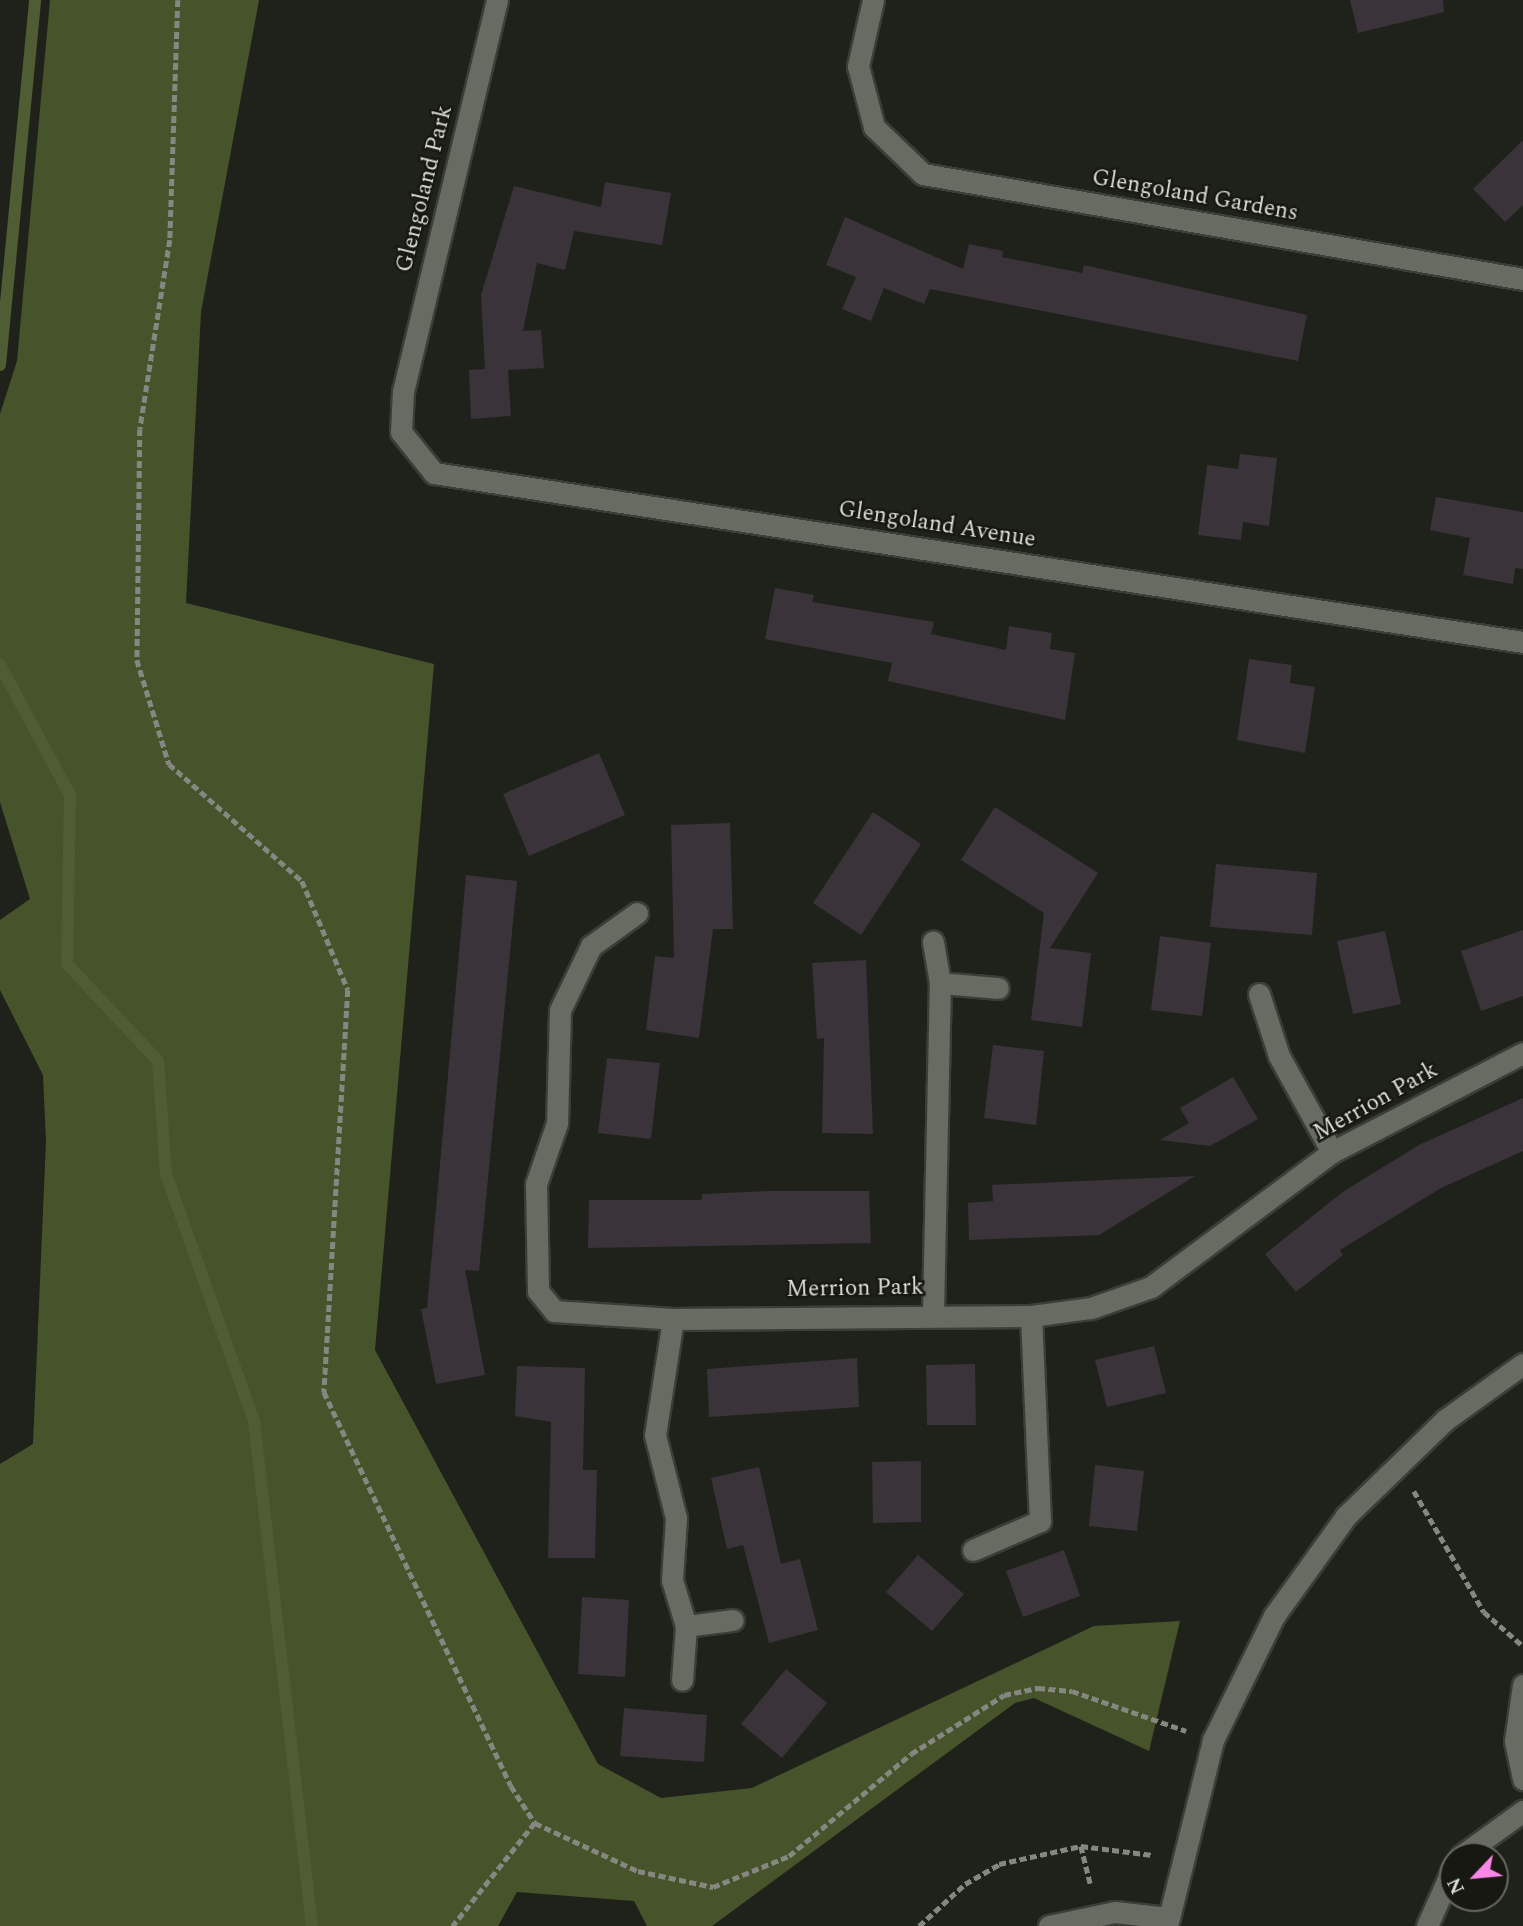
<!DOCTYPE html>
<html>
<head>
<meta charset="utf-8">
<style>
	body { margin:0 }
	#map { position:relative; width:1523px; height:1926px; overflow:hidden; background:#1f221a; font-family:Spectral,serif }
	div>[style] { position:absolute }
	.forest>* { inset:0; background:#47542b }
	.stream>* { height:12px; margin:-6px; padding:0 6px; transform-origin:6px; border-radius:6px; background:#505d34 }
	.building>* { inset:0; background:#3a3339 }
	.path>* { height:4.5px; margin-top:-2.25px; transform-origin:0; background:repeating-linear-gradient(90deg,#858781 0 7px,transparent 0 10.5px) }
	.roads { filter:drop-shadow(2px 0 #3b3d38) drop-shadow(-2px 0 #3b3d38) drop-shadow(0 2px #3b3d38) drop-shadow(0 -2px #3b3d38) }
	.minor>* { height:21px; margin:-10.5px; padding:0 10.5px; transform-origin:10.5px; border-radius:10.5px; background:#676b62 }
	span { translate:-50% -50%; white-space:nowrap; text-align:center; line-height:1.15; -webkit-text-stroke:5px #161811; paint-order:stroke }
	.street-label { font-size:23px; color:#dbddd8 }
	.north { position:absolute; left:1439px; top:1842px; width:70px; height:70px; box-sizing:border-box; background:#161811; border:2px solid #656761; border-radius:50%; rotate:244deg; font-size:19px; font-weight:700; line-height:28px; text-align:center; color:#dbddd8 }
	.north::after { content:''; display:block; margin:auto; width:24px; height:32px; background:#fa87e7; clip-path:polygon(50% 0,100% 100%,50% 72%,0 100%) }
</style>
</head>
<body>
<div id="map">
	<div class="forest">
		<i style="clip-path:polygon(50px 0,259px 0,201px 312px,186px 603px,434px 664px,375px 1350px,598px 1764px,661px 1798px,752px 1788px,1094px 1626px,1180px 1621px,1149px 1751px,1034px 1698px,1015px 1703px,712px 1926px,647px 1926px,634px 1901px,517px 1892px,498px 1926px,0 1926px,0 1464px,33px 1444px,46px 1141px,43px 1075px,0 990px,0 920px,30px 899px,0 802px,0 414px,17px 361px)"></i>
	</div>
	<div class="stream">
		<i style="left:0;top:365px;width:367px;rotate:-84.5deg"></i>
		<i style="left:0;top:665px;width:148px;rotate:61.7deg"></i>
		<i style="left:70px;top:795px;width:169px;rotate:91deg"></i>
		<i style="left:67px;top:964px;width:133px;rotate:46.8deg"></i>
		<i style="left:158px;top:1061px;width:113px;rotate:86deg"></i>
		<i style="left:166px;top:1174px;width:262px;rotate:70.4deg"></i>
		<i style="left:254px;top:1421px;width:508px;rotate:83.45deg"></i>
	</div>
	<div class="building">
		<i style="clip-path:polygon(1350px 0,1443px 0,1444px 12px,1358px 33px)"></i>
		<i style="clip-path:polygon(1523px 140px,1523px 205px,1505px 222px,1473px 189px)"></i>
		<i style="clip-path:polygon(605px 182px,671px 193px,662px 245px,574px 231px,565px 270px,537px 263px,523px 331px,541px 330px,544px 368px,508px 370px,511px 416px,471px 419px,469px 370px,485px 369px,481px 295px,514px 186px,601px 207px)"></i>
		<i style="clip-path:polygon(845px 217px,963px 269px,969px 244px,1003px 251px,1002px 257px,1082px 273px,1084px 265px,1307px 315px,1298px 361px,930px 289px,924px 304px,884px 288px,871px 321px,842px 309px,856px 277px,826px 265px)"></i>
		<i style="clip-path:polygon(1240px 454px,1277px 458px,1269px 526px,1243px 522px,1241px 540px,1198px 535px,1207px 465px,1238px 469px)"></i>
		<i style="clip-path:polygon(1436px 497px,1523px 512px,1523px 569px,1515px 568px,1513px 584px,1463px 575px,1470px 538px,1430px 530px)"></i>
		<i style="clip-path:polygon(775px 588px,814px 595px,812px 602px,934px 622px,931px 634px,1006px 650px,1009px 626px,1052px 633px,1050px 649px,1075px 653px,1065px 720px,888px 681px,892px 663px,765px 639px)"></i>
		<i style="clip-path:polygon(1249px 659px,1292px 665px,1290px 683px,1315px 687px,1305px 753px,1237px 740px)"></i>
		<i style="clip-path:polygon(599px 753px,625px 815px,529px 856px,503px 794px)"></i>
		<i style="clip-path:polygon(995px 807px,1098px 873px,1050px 948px,1091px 953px,1082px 1027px,1031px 1020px,1044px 913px,961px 860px)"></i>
		<i style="clip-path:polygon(873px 812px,921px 844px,861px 935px,813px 903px)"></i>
		<i style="clip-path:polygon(730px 823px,733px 929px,713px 929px,699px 1038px,646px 1030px,655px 956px,674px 958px,671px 825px)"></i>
		<i style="clip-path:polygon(1216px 864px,1317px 873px,1312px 935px,1210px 927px)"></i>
		<i style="clip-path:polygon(466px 875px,517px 881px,479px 1271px,465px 1270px,485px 1375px,436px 1384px,421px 1309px,427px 1308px)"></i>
		<i style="clip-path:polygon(1523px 930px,1523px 996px,1481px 1011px,1461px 951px)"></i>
		<i style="clip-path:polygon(1385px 931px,1401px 1004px,1353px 1014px,1337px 941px)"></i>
		<i style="clip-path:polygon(1160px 936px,1211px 943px,1202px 1016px,1151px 1010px)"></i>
		<i style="clip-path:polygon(866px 960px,873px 1134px,822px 1133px,824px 1038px,817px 1039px,812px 963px)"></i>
		<i style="clip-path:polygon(993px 1045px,1044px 1051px,1036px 1125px,984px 1118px)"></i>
		<i style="clip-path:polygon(607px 1058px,660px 1063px,651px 1139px,598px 1133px)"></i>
		<i style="clip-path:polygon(1233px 1077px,1258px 1119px,1210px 1146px,1160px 1140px,1189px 1123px,1180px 1108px)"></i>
		<i style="clip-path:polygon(1523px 1098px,1523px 1151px,1441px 1188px,1340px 1250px,1343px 1255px,1296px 1292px,1265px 1254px,1344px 1191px,1419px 1145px)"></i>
		<i style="clip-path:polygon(1195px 1176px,1099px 1235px,969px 1240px,968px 1203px,993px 1201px,992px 1185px)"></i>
		<i style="clip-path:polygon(769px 1191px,869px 1191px,871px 1243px,588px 1248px,589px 1200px,702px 1200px,702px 1194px)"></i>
		<i style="clip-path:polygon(1154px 1346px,1166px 1393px,1107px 1407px,1095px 1360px)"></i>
		<i style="clip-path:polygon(857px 1358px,859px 1407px,709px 1417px,707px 1369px)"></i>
		<i style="clip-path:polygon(975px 1364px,976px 1425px,927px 1425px,926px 1365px)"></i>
		<i style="clip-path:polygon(517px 1366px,585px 1368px,583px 1470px,597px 1470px,595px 1558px,548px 1558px,551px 1422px,515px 1416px)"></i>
		<i style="clip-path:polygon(921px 1461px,921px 1522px,873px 1523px,872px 1462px)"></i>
		<i style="clip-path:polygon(1095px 1465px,1144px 1471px,1137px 1531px,1089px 1526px)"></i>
		<i style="clip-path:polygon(759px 1467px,781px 1564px,800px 1559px,818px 1630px,769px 1643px,743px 1545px,727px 1549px,711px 1478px)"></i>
		<i style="clip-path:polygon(1064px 1550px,1080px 1596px,1023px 1617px,1006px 1571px)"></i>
		<i style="clip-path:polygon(918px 1555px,964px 1594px,932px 1631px,886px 1592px)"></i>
		<i style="clip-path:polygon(582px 1597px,629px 1600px,625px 1677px,578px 1674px)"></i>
		<i style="clip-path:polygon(786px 1669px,827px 1703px,782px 1758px,741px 1724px)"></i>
		<i style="clip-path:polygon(624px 1708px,707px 1715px,704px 1762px,620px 1756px)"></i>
	</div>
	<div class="path">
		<i style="left:178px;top:0;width:240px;rotate:91.9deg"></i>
		<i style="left:170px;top:240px;width:191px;rotate:99deg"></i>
		<i style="left:140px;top:429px;width:231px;rotate:90.7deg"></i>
		<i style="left:137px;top:660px;width:109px;rotate:72.9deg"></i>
		<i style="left:169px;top:764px;width:177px;rotate:41.3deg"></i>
		<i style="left:302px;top:881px;width:118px;rotate:67.1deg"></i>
		<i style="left:348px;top:990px;width:403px;rotate:93.4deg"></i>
		<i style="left:324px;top:1392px;width:436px;rotate:64.6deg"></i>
		<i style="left:511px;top:1786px;width:44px;rotate:57deg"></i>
		<i style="left:535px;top:1823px;width:132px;rotate:128.5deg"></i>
		<i style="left:1414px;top:1491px;width:140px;rotate:60deg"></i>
		<i style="left:1484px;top:1612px;width:52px;rotate:41.1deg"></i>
		<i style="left:535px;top:1823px;width:114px;rotate:25deg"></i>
		<i style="left:638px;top:1871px;width:77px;rotate:12deg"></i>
		<i style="left:713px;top:1887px;width:82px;rotate:-22.2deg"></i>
		<i style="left:789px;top:1856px;width:159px;rotate:-39.9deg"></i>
		<i style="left:911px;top:1754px;width:110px;rotate:-32.4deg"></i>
		<i style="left:1004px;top:1695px;width:35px;rotate:-12deg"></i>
		<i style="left:1038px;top:1688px;width:34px;rotate:5deg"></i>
		<i style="left:1072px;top:1691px;width:121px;rotate:19.3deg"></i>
		<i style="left:1081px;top:1846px;width:41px;rotate:76deg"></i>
		<i style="left:919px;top:1926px;width:62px;rotate:-42.4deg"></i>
		<i style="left:965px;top:1884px;width:39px;rotate:-30deg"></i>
		<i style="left:999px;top:1864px;width:84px;rotate:-12.4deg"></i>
		<i style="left:1081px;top:1846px;width:72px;rotate:7.2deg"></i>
	</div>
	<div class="roads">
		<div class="minor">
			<i style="left:497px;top:0;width:402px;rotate:103.5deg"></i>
			<i style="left:403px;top:391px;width:41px;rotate:92.8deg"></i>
			<i style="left:401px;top:432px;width:53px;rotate:51.2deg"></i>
			<i style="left:434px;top:473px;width:1102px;rotate:8.82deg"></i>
			<i style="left:873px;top:0;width:68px;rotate:102.8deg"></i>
			<i style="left:858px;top:66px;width:63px;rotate:75.3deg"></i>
			<i style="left:874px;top:127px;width:68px;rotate:43.8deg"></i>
			<i style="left:923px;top:174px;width:609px;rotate:9.93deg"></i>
			<i style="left:637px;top:913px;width:57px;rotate:144.3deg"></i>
			<i style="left:591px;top:946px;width:71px;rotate:115.8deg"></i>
			<i style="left:560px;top:1010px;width:113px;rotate:91.5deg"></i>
			<i style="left:557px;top:1123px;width:65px;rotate:109deg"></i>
			<i style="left:536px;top:1184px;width:107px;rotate:88.9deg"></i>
			<i style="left:538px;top:1291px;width:26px;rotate:51deg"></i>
			<i style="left:554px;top:1311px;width:119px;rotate:3.8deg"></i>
			<i style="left:673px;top:1319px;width:358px;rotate:-0.5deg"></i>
			<i style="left:1031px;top:1316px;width:61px;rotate:-7.6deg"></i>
			<i style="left:1091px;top:1308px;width:64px;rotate:-19.3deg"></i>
			<i style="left:1151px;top:1287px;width:226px;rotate:-36.7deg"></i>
			<i style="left:1332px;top:1152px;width:215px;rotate:-27.4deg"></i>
			<i style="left:940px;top:983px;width:58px;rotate:4.9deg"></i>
			<i style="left:1259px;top:994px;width:65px;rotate:72.1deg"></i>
			<i style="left:1279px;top:1056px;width:110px;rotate:61.1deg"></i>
			<i style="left:933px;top:1313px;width:330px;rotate:-88.8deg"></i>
			<i style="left:940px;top:983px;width:42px;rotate:-99.7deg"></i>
			<i style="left:673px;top:1319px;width:117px;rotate:98.8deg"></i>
			<i style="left:655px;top:1435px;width:86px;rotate:75.8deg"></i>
			<i style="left:676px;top:1518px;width:62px;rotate:93.7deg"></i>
			<i style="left:672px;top:1580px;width:48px;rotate:73.1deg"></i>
			<i style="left:686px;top:1626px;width:54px;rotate:94.2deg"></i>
			<i style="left:973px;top:1550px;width:73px;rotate:-23.4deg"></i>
			<i style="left:1040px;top:1521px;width:205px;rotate:-92.5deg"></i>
			<i style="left:686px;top:1626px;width:47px;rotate:-7.3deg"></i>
			<i style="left:1523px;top:1685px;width:57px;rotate:98.1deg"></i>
			<i style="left:1515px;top:1741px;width:39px;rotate:78deg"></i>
			<i style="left:1461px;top:1856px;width:77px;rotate:-36deg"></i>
			<i style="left:1049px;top:1926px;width:67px;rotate:-12deg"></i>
			<i style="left:1115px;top:1912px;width:53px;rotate:6.5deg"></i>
			<i style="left:1167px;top:1926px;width:192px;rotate:-76.1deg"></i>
			<i style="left:1213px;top:1740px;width:138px;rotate:-63.8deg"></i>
			<i style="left:1274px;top:1616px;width:123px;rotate:-54.2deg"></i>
			<i style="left:1346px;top:1516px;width:138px;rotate:-44.1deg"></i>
			<i style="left:1445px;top:1420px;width:96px;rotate:-35.7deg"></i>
			<i style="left:1427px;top:1926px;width:64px;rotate:-65.9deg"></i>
		</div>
	</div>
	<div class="street-label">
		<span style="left:425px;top:189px;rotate:-76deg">Glengoland Park</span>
		<span style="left:1195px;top:196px;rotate:10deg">Glengoland Gardens</span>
		<span style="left:937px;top:525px;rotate:9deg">Glengoland Avenue</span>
		<span style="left:1376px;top:1102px;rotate:-29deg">Merrion Park</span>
		<span style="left:855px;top:1289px;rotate:-1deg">Merrion Park</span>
	</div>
	<div class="north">N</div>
</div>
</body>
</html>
